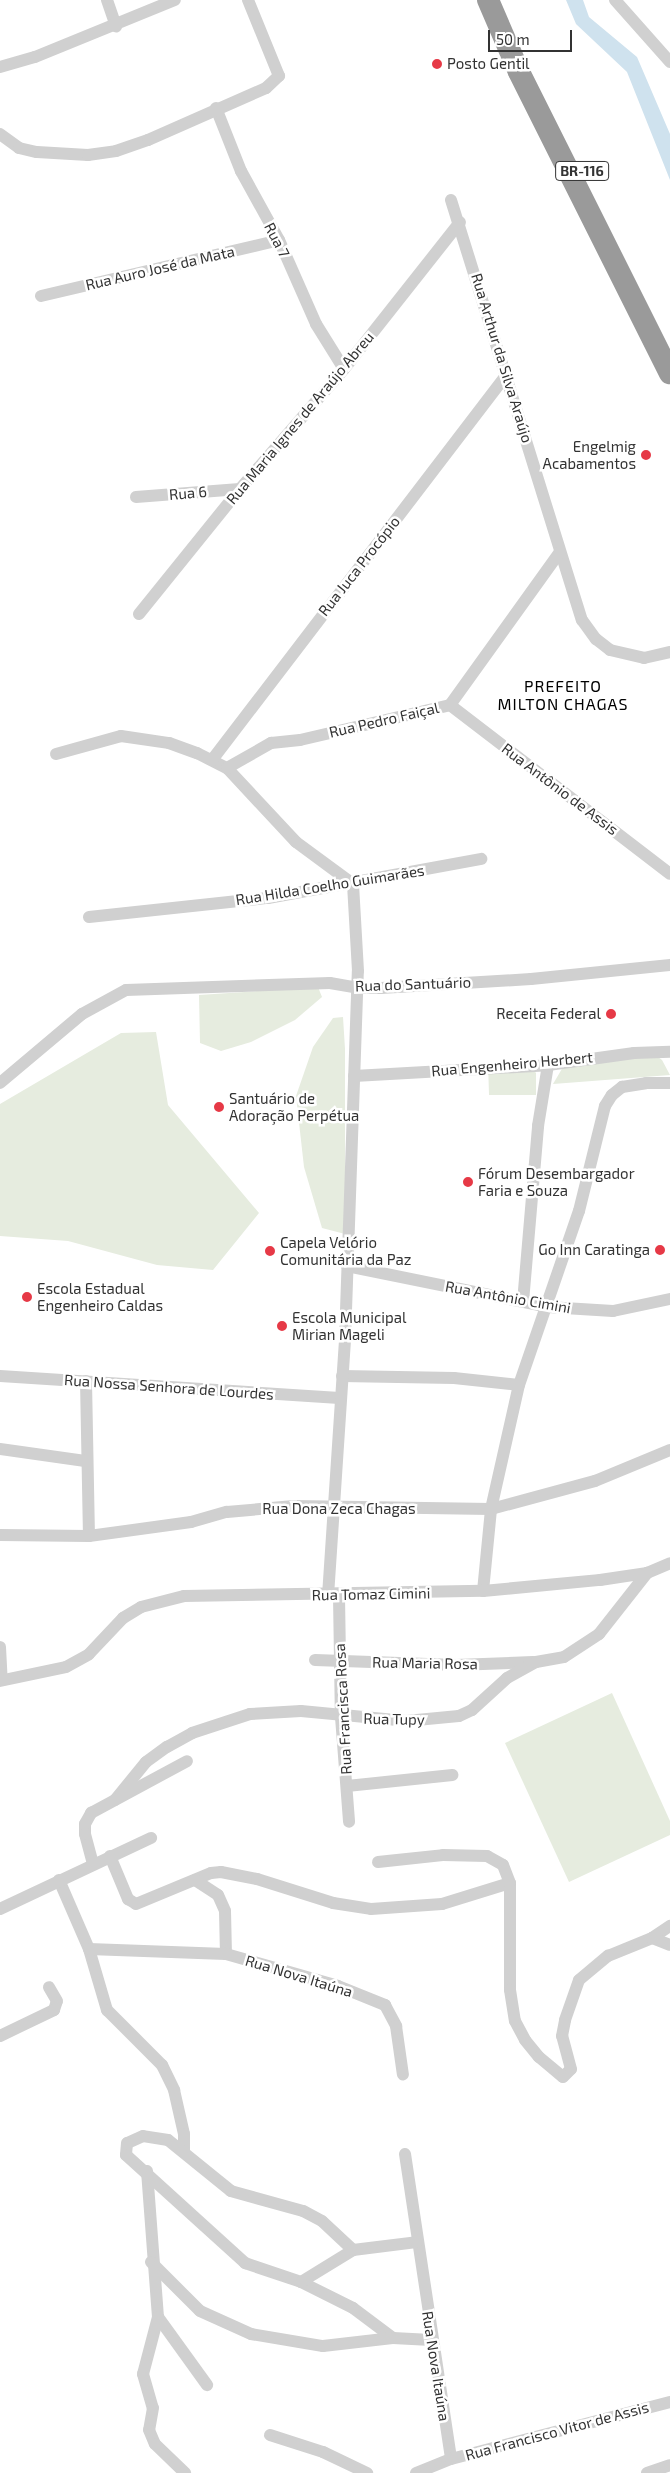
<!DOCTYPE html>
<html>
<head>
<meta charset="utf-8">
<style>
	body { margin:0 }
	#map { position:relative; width:670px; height:2473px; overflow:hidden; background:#fff; font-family:"Exo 2",sans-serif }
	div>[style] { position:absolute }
	.green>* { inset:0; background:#e6ecdf }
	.water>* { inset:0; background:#cfe2ee }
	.street>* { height:12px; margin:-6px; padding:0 6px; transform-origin:6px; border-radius:6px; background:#d0d0d0 }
	.highway>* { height:22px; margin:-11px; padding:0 11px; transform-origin:11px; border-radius:11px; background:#9a9a9a }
	.dots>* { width:14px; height:14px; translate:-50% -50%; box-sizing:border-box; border:2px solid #fff; border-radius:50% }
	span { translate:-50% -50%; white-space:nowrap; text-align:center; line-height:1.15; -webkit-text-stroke:5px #fff; paint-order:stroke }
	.shield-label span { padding:1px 4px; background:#fff; border:1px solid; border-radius:4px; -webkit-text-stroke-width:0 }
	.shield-label { font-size:14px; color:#333; font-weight:700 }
	.poi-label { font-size:15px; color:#333 }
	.left { translate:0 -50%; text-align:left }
	.right { translate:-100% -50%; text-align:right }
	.street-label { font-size:15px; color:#333 }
	.neighbourhood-label { font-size:16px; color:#000; letter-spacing:1px }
	.scale { position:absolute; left:488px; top:30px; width:84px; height:22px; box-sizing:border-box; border:2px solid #333; border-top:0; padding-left:6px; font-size:15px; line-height:18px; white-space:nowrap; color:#333; -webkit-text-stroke:4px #fff; paint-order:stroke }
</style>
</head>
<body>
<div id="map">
	<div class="green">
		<i style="clip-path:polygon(318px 987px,322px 997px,295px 1020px,251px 1042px,221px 1051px,200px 1043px,199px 995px)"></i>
		<i style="clip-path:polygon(343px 1017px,345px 1049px,345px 1234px,322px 1228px,304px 1167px,296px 1096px,313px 1047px,333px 1018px)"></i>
		<i style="clip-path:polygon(156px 1032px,168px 1105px,259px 1213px,213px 1270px,157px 1265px,68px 1241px,0 1236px,0 1104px,121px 1033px)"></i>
		<i style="clip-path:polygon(654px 1054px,662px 1060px,670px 1075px,553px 1084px,566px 1062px)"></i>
		<i style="clip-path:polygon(488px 1062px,527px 1062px,536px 1073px,536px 1095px,489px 1095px)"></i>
		<i style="clip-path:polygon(612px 1693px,670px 1821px,670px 1835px,569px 1882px,505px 1743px)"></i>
	</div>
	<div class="water">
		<i style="clip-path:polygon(566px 0,583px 0,589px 17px,637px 57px,670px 134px,670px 180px,627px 72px,576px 24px)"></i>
	</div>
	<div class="street">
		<i style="left:107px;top:0;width:28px;rotate:71deg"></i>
		<i style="left:615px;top:0;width:83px;rotate:48.4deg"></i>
		<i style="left:0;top:67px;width:36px;rotate:-16deg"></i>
		<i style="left:35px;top:57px;width:151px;rotate:-22.2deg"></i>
		<i style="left:216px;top:108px;width:68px;rotate:68.4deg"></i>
		<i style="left:241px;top:171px;width:79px;rotate:61.2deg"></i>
		<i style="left:279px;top:240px;width:92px;rotate:66.2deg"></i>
		<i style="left:316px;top:324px;width:53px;rotate:58.1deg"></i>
		<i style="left:0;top:134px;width:24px;rotate:36deg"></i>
		<i style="left:19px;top:148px;width:18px;rotate:13deg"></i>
		<i style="left:37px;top:152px;width:51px;rotate:3.4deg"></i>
		<i style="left:88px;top:155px;width:28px;rotate:-8deg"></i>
		<i style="left:116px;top:151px;width:34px;rotate:-19deg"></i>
		<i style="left:148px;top:140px;width:129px;rotate:-23.8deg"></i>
		<i style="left:266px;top:88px;width:18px;rotate:-43deg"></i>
		<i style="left:279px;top:76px;width:82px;rotate:-112.2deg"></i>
		<i style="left:451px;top:200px;width:440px;rotate:72.7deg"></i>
		<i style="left:582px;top:620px;width:24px;rotate:54deg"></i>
		<i style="left:596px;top:639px;width:18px;rotate:38deg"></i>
		<i style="left:610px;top:650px;width:35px;rotate:13deg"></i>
		<i style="left:644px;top:658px;width:27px;rotate:-13deg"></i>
		<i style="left:41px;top:296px;width:244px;rotate:-13.2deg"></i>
		<i style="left:136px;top:497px;width:104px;rotate:-4.4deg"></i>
		<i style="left:139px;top:614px;width:161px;rotate:-51.1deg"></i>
		<i style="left:240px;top:489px;width:159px;rotate:-49.1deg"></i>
		<i style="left:344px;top:369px;width:187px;rotate:-51.7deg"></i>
		<i style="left:450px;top:705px;width:277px;rotate:37.5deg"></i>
		<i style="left:56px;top:754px;width:67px;rotate:-15.5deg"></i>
		<i style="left:121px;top:736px;width:49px;rotate:8.3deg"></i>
		<i style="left:169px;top:743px;width:30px;rotate:20deg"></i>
		<i style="left:197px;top:753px;width:34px;rotate:27deg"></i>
		<i style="left:227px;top:768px;width:101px;rotate:47deg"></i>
		<i style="left:296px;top:842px;width:71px;rotate:36.4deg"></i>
		<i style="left:212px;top:760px;width:487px;rotate:-52.6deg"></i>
		<i style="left:227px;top:768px;width:51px;rotate:-29.6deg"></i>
		<i style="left:271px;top:743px;width:29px;rotate:-6deg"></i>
		<i style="left:300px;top:740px;width:154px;rotate:-13.1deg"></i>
		<i style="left:450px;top:705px;width:188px;rotate:-54.3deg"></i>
		<i style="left:89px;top:917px;width:180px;rotate:-6.1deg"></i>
		<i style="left:268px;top:898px;width:217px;rotate:-10.4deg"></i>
		<i style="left:354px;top:1076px;width:194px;rotate:-3.2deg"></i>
		<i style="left:548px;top:1065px;width:87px;rotate:-7.9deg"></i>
		<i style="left:634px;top:1053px;width:36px;rotate:-2deg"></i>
		<i style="left:0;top:1083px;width:107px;rotate:-40.1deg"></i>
		<i style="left:82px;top:1014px;width:50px;rotate:-28.6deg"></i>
		<i style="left:126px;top:990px;width:204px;rotate:-2deg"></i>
		<i style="left:330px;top:983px;width:27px;rotate:10deg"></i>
		<i style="left:357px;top:988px;width:24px"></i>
		<i style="left:381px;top:988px;width:150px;rotate:-3.4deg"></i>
		<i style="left:531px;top:979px;width:140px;rotate:-5.8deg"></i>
		<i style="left:347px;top:1266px;width:205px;rotate:11.5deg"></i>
		<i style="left:548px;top:1307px;width:65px;rotate:3.5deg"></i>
		<i style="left:613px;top:1311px;width:58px;rotate:-11.9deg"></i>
		<i style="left:523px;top:1302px;width:177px;rotate:-85.1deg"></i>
		<i style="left:538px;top:1126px;width:62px;rotate:-80.7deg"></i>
		<i style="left:0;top:1376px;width:340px;rotate:3.7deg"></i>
		<i style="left:342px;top:1376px;width:112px;rotate:1deg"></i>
		<i style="left:454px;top:1378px;width:65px;rotate:6.1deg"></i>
		<i style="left:86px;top:1381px;width:155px;rotate:88.9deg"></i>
		<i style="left:0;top:1449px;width:86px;rotate:8deg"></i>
		<i style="left:0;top:1535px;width:89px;rotate:0.6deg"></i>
		<i style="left:89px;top:1536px;width:103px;rotate:-7.8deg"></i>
		<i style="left:191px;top:1522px;width:37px;rotate:-16deg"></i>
		<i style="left:227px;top:1512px;width:67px;rotate:-5.1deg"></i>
		<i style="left:294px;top:1506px;width:197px;rotate:0.9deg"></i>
		<i style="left:491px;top:1509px;width:108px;rotate:-15.1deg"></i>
		<i style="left:595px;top:1481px;width:81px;rotate:-22.5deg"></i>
		<i style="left:483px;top:1591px;width:82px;rotate:-84.4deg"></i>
		<i style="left:491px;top:1509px;width:127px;rotate:-77.3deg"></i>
		<i style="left:519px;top:1385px;width:184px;rotate:-71deg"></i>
		<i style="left:579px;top:1211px;width:108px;rotate:-76.1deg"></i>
		<i style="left:605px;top:1106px;width:13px;rotate:-58deg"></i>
		<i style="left:612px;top:1095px;width:13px;rotate:-39deg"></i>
		<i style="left:622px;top:1087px;width:24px;rotate:-9deg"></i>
		<i style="left:646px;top:1083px;width:24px"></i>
		<i style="left:328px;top:1596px;width:258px;rotate:-86.2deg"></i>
		<i style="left:345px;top:1339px;width:368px;rotate:-88deg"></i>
		<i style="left:358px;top:971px;width:87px;rotate:-93.3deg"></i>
		<i style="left:339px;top:1596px;width:121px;rotate:89.1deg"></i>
		<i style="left:341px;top:1717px;width:105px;rotate:85.6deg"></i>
		<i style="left:0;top:1647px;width:33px;rotate:87deg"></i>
		<i style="left:315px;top:1660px;width:141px;rotate:2deg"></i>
		<i style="left:456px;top:1665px;width:77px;rotate:-2.2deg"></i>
		<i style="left:0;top:1681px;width:67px;rotate:-12deg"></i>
		<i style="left:66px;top:1667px;width:26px;rotate:-29deg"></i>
		<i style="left:89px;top:1654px;width:50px;rotate:-46.6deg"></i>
		<i style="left:123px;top:1618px;width:21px;rotate:-31deg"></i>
		<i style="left:141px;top:1607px;width:44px;rotate:-14.3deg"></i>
		<i style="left:184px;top:1596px;width:299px;rotate:-1deg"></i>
		<i style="left:483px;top:1591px;width:118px;rotate:-5.4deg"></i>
		<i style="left:600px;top:1580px;width:48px;rotate:-8.5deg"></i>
		<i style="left:647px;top:1573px;width:25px;rotate:-23deg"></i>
		<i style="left:347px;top:1786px;width:106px;rotate:-6deg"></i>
		<i style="left:115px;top:1800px;width:49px;rotate:-50.8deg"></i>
		<i style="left:146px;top:1762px;width:26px;rotate:-36deg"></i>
		<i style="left:167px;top:1747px;width:29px;rotate:-29deg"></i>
		<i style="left:192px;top:1733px;width:61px;rotate:-18.1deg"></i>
		<i style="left:250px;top:1714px;width:51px;rotate:-3.4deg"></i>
		<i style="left:301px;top:1711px;width:105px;rotate:5.4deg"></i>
		<i style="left:406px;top:1721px;width:53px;rotate:-5.4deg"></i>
		<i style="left:459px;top:1716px;width:14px;rotate:-25deg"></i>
		<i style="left:472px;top:1710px;width:47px;rotate:-42.4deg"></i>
		<i style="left:507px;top:1678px;width:33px;rotate:-29deg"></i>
		<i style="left:536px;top:1662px;width:28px;rotate:-10deg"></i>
		<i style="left:564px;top:1657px;width:42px;rotate:-33.3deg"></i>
		<i style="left:599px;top:1634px;width:78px;rotate:-51.8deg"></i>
		<i style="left:110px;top:1856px;width:47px;rotate:67.3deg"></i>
		<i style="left:128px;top:1899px;width:9px;rotate:32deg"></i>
		<i style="left:136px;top:1904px;width:81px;rotate:-22.5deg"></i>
		<i style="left:211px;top:1873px;width:10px;rotate:-6deg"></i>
		<i style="left:221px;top:1872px;width:37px;rotate:11deg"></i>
		<i style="left:257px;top:1879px;width:80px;rotate:17.5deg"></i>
		<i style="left:333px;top:1903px;width:38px;rotate:9deg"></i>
		<i style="left:371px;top:1909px;width:71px;rotate:-4deg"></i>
		<i style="left:442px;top:1904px;width:71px;rotate:-17.2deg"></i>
		<i style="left:510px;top:1883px;width:107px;rotate:90deg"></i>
		<i style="left:510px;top:1990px;width:31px;rotate:81deg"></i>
		<i style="left:515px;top:2021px;width:21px;rotate:62deg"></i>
		<i style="left:525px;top:2040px;width:22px;rotate:51deg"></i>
		<i style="left:539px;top:2057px;width:31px;rotate:40deg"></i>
		<i style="left:563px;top:2077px;width:11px;rotate:-45deg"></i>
		<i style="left:571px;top:2069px;width:34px;rotate:-105deg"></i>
		<i style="left:562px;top:2036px;width:16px;rotate:-79deg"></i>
		<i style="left:565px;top:2020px;width:42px;rotate:-70.7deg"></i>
		<i style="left:579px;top:1980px;width:38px;rotate:-40deg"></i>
		<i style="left:608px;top:1956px;width:48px;rotate:-22.2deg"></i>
		<i style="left:652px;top:1938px;width:22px;rotate:-34deg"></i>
		<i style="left:378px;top:1862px;width:65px;rotate:-6.1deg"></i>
		<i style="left:443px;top:1855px;width:44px;rotate:1.3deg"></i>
		<i style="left:487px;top:1856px;width:18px;rotate:29deg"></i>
		<i style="left:503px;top:1865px;width:19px;rotate:69deg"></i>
		<i style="left:93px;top:1864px;width:31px;rotate:-105deg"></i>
		<i style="left:85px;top:1834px;width:10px;rotate:-90deg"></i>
		<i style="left:85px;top:1824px;width:13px;rotate:-61deg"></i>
		<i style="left:91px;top:1813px;width:109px;rotate:-28.4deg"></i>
		<i style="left:59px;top:1880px;width:75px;rotate:66.5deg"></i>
		<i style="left:89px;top:1949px;width:64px;rotate:73.6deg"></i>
		<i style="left:107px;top:2010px;width:78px;rotate:45deg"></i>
		<i style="left:162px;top:2065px;width:28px;rotate:64deg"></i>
		<i style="left:174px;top:2090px;width:45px;rotate:77.2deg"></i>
		<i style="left:184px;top:2134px;width:17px;rotate:90deg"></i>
		<i style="left:195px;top:1880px;width:27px;rotate:33deg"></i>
		<i style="left:218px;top:1895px;width:17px;rotate:66deg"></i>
		<i style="left:225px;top:1911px;width:43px;rotate:88.7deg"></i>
		<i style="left:226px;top:1954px;width:116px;rotate:15.9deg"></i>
		<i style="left:338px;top:1986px;width:51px;rotate:22deg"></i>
		<i style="left:385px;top:2005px;width:24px;rotate:62deg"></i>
		<i style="left:396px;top:2026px;width:49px;rotate:81.9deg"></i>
		<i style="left:0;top:1909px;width:167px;rotate:-25.2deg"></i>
		<i style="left:652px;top:1938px;width:19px;rotate:21deg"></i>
		<i style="left:89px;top:1949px;width:137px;rotate:2.1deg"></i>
		<i style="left:0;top:2036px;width:60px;rotate:-25.7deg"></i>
		<i style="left:54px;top:2010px;width:9px;rotate:-72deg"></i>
		<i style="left:57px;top:2001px;width:16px;rotate:-120deg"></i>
		<i style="left:405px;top:2154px;width:308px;rotate:81.4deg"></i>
		<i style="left:147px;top:2171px;width:146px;rotate:85.7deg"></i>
		<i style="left:158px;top:2317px;width:59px;rotate:104.7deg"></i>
		<i style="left:143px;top:2374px;width:35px;rotate:74deg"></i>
		<i style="left:153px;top:2408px;width:22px;rotate:100deg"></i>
		<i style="left:149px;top:2430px;width:15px;rotate:67deg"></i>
		<i style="left:155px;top:2444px;width:42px;rotate:44deg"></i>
		<i style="left:353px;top:2250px;width:42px;rotate:-136.9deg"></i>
		<i style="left:322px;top:2221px;width:21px;rotate:-152deg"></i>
		<i style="left:303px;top:2211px;width:75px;rotate:-164.5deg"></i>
		<i style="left:231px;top:2191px;width:81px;rotate:-141deg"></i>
		<i style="left:168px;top:2140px;width:25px;rotate:-171deg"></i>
		<i style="left:143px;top:2136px;width:17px;rotate:156deg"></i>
		<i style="left:127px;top:2143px;width:12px;rotate:95deg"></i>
		<i style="left:126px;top:2155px;width:161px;rotate:42.2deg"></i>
		<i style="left:245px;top:2263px;width:59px;rotate:18.7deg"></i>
		<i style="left:301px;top:2282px;width:58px;rotate:26.6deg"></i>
		<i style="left:353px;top:2308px;width:50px;rotate:36.9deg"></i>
		<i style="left:393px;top:2338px;width:38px;rotate:3deg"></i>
		<i style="left:151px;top:2262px;width:69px;rotate:45deg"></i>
		<i style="left:200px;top:2311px;width:56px;rotate:24.3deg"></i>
		<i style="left:251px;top:2334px;width:73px;rotate:9.5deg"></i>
		<i style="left:323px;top:2346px;width:70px;rotate:-6.5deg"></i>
		<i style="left:301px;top:2282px;width:61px;rotate:-31.6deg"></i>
		<i style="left:353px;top:2250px;width:64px;rotate:-7.1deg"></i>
		<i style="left:158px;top:2317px;width:84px;rotate:54.2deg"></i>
		<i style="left:270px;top:2435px;width:56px;rotate:17.8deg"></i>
		<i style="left:323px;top:2452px;width:49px;rotate:25.5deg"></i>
		<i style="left:416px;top:2473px;width:38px;rotate:-22deg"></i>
		<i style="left:451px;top:2459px;width:226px;rotate:-14.6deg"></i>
		<i style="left:647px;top:2473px;width:24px;rotate:-19deg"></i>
	</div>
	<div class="highway">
		<i style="left:488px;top:0;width:78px;rotate:66.7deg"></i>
		<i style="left:519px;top:72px;width:337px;rotate:63.4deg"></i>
	</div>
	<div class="dots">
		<i style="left:437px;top:64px;background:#e63946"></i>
		<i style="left:646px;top:455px;background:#e63946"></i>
		<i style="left:611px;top:1014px;background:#e63946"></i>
		<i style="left:219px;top:1107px;background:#e63946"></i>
		<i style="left:468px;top:1182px;background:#e63946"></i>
		<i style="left:660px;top:1250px;background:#e63946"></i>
		<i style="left:270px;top:1251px;background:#e63946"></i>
		<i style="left:27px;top:1297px;background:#e63946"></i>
		<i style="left:282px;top:1326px;background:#e63946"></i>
	</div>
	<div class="shield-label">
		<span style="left:582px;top:171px">BR-116</span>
	</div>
	<div class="poi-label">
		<span class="left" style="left:447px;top:64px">Posto Gentil</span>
		<span class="right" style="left:636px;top:455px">Engelmig<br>Acabamentos</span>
		<span class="right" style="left:601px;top:1014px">Receita Federal</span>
		<span class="left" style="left:229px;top:1107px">Santuário de<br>Adoração Perpétua</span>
		<span class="left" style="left:478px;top:1182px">Fórum Desembargador<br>Faria e Souza</span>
		<span class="left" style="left:280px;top:1251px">Capela Velório<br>Comunitária da Paz</span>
		<span class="right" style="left:650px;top:1250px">Go Inn Caratinga</span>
		<span class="left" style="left:37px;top:1297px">Escola Estadual<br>Engenheiro Caldas</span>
		<span class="left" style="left:292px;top:1326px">Escola Municipal<br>Mirian Mageli</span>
	</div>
	<div class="street-label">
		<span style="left:277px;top:240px;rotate:63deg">Rua 7</span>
		<span style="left:160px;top:268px;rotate:-13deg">Rua Auro José da Mata</span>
		<span style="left:502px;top:358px;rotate:73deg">Rua Arthur da Silva Araújo</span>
		<span style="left:300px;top:418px;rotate:-50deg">Rua Maria Ignes de Araújo Abreu</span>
		<span style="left:188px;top:493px;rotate:-5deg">Rua 6</span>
		<span style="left:359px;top:566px;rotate:-52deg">Rua Juca Procópio</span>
		<span style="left:384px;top:720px;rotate:-13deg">Rua Pedro Faiçal</span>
		<span style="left:560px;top:789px;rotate:37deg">Rua Antônio de Assis</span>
		<span style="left:330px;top:885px;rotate:-9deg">Rua Hilda Coelho Guimarães</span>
		<span style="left:413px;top:984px;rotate:-2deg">Rua do Santuário</span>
		<span style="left:512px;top:1064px;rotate:-5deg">Rua Engenheiro Herbert</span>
		<span style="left:508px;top:1297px;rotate:10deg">Rua Antônio Cimini</span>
		<span style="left:169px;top:1387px;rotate:4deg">Rua Nossa Senhora de Lourdes</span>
		<span style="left:339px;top:1509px">Rua Dona Zeca Chagas</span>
		<span style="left:371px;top:1594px;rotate:-1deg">Rua Tomaz Cimini</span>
		<span style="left:425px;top:1663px;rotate:1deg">Rua Maria Rosa</span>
		<span style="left:343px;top:1709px;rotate:-93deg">Rua Francisca Rosa</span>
		<span style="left:394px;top:1719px;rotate:1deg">Rua Tupy</span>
		<span style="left:299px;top:1976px;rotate:17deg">Rua Nova Itaúna</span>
		<span style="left:436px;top:2366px;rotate:81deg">Rua Nova Itaúna</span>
		<span style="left:557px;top:2431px;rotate:-15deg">Rua Francisco Vitor de Assis</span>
	</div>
	<div class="neighbourhood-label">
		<span style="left:563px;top:695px">PREFEITO<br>MILTON CHAGAS</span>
	</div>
	<div class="scale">50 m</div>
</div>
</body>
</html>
